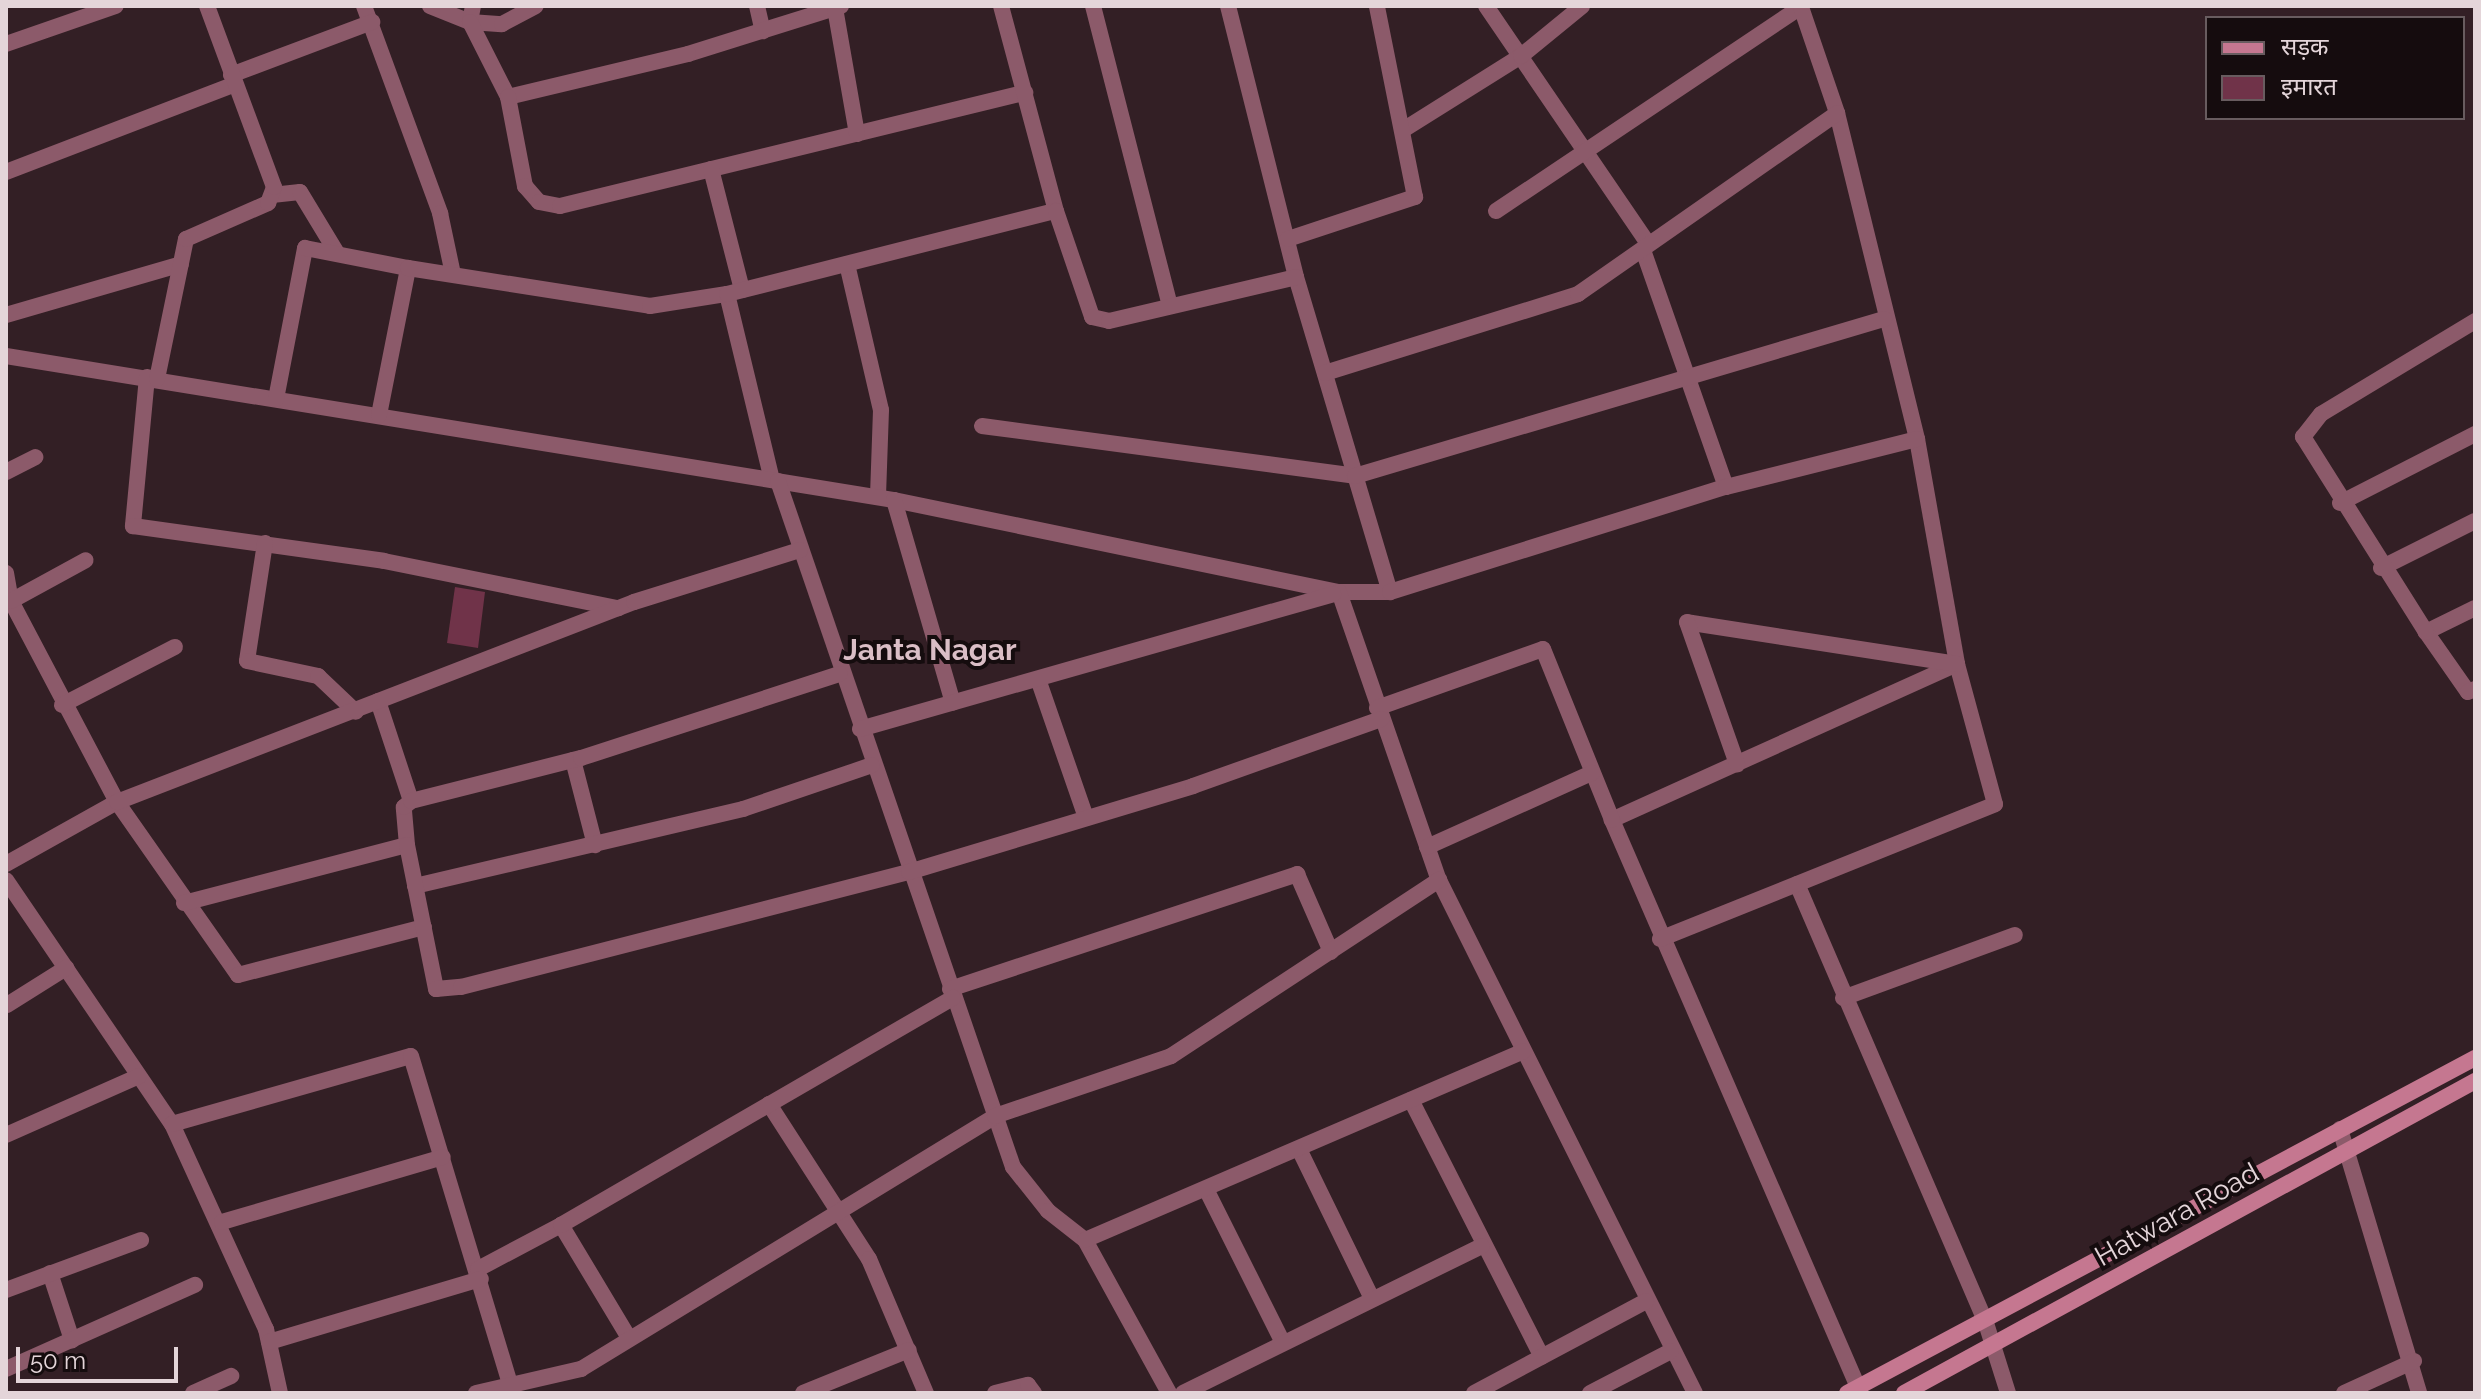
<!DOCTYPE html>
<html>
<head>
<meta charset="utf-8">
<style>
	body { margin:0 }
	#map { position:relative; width:2481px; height:1399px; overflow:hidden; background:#331f25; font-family:Raleway,"Noto Sans Devanagari",sans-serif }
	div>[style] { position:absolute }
	.building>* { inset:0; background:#703349 }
	.street>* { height:16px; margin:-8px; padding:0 8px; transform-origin:8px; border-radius:8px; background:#8c5a6a }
	.secondary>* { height:16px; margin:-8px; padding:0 8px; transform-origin:8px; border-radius:8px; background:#c57790 }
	span { translate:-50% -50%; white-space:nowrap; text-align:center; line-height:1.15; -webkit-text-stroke:8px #150c0e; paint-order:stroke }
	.street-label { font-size:28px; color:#e4d5d9 }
	.neighbourhood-label { font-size:30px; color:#dabec6; font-weight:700 }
	.frame { position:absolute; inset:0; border:8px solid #e4d5d9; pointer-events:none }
	.legend { position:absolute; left:2205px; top:16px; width:260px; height:104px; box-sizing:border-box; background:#150c0e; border:2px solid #685c5f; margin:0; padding:10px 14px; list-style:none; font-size:24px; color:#e4d5d9 }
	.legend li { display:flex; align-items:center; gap:16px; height:40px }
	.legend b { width:40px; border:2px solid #685c5f }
	.scale { position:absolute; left:16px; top:1347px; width:162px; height:36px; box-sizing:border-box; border:4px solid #e4d5d9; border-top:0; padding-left:10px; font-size:24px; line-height:28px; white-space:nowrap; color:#e4d5d9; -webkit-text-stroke:6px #150c0e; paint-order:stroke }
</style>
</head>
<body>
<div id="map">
	<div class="building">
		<i style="clip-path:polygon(455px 587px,485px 592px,478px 648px,447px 643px)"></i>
	</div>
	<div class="street">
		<i style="left:364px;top:6px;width:221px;rotate:69.8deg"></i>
		<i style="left:440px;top:213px;width:62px;rotate:78deg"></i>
		<i style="left:430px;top:6px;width:43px;rotate:21.8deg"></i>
		<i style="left:470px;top:22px;width:32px;rotate:4deg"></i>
		<i style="left:502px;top:24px;width:38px;rotate:-28deg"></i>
		<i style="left:473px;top:6px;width:16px;rotate:101deg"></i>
		<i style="left:470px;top:22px;width:84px;rotate:63.1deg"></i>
		<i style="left:757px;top:6px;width:26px;rotate:77deg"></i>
		<i style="left:841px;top:6px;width:160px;rotate:162.6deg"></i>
		<i style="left:688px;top:54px;width:185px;rotate:166.6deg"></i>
		<i style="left:508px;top:97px;width:91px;rotate:79.2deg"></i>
		<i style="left:525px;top:186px;width:21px;rotate:49deg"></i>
		<i style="left:539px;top:202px;width:21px;rotate:11deg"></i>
		<i style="left:560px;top:206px;width:479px;rotate:-13.7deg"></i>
		<i style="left:1001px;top:6px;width:212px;rotate:75deg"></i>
		<i style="left:1093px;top:6px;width:309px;rotate:75.6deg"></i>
		<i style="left:1228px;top:6px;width:279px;rotate:75.9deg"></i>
		<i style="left:1296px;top:277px;width:329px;rotate:73.4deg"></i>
		<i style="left:1486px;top:6px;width:286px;rotate:55.7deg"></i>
		<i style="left:835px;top:8px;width:128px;rotate:80.1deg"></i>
		<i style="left:6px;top:44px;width:116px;rotate:-19.1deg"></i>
		<i style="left:231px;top:75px;width:151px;rotate:-20.6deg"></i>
		<i style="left:1403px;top:130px;width:139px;rotate:-32.1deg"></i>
		<i style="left:1521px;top:56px;width:79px;rotate:-39.3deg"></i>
		<i style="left:711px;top:169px;width:125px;rotate:75.6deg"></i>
		<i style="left:6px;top:172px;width:245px;rotate:-21deg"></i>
		<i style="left:272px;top:195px;width:28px;rotate:-6deg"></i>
		<i style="left:300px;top:192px;width:71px;rotate:58.8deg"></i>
		<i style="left:1496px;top:211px;width:367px;rotate:-33.8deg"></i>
		<i style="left:1801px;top:7px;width:112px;rotate:71.2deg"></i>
		<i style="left:1837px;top:113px;width:336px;rotate:76.2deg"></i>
		<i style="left:1917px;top:439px;width:229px;rotate:79.9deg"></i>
		<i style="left:1957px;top:664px;width:379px;rotate:155.7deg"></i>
		<i style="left:1612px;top:820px;width:618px;rotate:66.55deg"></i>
		<i style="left:1288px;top:239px;width:134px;rotate:-18.3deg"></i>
		<i style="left:1415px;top:197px;width:195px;rotate:-101.3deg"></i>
		<i style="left:1643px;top:250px;width:251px;rotate:70.7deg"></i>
		<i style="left:847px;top:264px;width:150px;rotate:76.9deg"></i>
		<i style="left:881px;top:410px;width:87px;rotate:92deg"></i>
		<i style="left:727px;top:294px;width:191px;rotate:76.4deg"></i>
		<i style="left:6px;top:315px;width:182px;rotate:-16.2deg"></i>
		<i style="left:6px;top:356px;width:900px;rotate:9.21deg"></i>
		<i style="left:894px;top:500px;width:454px;rotate:11.7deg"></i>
		<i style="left:1339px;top:592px;width:51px"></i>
		<i style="left:1390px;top:592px;width:352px;rotate:-17.4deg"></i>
		<i style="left:1726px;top:487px;width:197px;rotate:-14.1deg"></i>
		<i style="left:1325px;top:373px;width:265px;rotate:-17.3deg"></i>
		<i style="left:1578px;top:294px;width:316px;rotate:-34.9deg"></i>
		<i style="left:147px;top:377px;width:150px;rotate:95.4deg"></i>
		<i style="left:133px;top:526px;width:253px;rotate:7.9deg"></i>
		<i style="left:384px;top:561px;width:239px;rotate:11.4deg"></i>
		<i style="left:157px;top:379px;width:143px;rotate:-78.3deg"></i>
		<i style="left:186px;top:239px;width:90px;rotate:-23.7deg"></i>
		<i style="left:268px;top:203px;width:17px;rotate:-69deg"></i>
		<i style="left:274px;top:187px;width:193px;rotate:-110.3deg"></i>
		<i style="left:276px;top:399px;width:154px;rotate:-79.1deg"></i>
		<i style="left:305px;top:248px;width:105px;rotate:11deg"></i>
		<i style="left:379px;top:415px;width:150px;rotate:-78.8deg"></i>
		<i style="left:408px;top:268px;width:245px;rotate:8.9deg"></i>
		<i style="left:650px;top:306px;width:78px;rotate:-8.9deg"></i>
		<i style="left:727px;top:294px;width:339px;rotate:-14.2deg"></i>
		<i style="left:1056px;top:211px;width:112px;rotate:71.2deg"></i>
		<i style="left:1092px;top:317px;width:17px;rotate:13deg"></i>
		<i style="left:1109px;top:321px;width:192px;rotate:-13.2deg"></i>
		<i style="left:982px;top:426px;width:376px;rotate:7.6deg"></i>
		<i style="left:1355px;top:476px;width:552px;rotate:-16.53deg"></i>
		<i style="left:6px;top:472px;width:33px;rotate:-27deg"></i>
		<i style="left:778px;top:481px;width:725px;rotate:71.09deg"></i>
		<i style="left:1013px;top:1167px;width:56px;rotate:51.5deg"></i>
		<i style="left:1048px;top:1211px;width:47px;rotate:38.1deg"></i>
		<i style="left:1085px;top:1240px;width:175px;rotate:61.2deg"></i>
		<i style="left:894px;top:500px;width:211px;rotate:73.8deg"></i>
		<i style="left:2340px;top:503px;width:152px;rotate:-27.1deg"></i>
		<i style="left:265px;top:543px;width:119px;rotate:98.7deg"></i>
		<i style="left:247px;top:661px;width:73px;rotate:11.9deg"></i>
		<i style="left:318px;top:676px;width:52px;rotate:43.5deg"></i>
		<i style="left:2381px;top:568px;width:105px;rotate:-26.6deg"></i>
		<i style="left:6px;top:573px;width:28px;rotate:80deg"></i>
		<i style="left:11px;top:601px;width:227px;rotate:62.2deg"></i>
		<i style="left:117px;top:802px;width:211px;rotate:55deg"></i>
		<i style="left:238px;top:975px;width:192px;rotate:-14.5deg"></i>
		<i style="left:1339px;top:592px;width:305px;rotate:70.9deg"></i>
		<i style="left:1439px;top:880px;width:573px;rotate:63.48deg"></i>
		<i style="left:11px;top:601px;width:85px;rotate:-28.7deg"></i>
		<i style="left:2475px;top:608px;width:55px;rotate:153.9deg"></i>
		<i style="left:2426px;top:632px;width:73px;rotate:55deg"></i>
		<i style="left:2468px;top:692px;width:8px;rotate:-23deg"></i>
		<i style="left:2426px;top:632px;width:231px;rotate:-122.2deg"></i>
		<i style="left:2303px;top:437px;width:29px;rotate:-52deg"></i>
		<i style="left:2321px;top:414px;width:180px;rotate:-31.1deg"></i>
		<i style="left:1038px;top:679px;width:147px;rotate:70.9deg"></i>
		<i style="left:378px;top:701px;width:105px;rotate:71.7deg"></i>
		<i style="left:62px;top:705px;width:127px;rotate:-27.2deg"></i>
		<i style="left:1377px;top:708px;width:176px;rotate:-19.6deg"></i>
		<i style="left:1543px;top:649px;width:184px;rotate:68deg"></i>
		<i style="left:860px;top:729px;width:492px;rotate:-15.9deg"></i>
		<i style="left:573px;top:760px;width:88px;rotate:75.5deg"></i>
		<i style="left:407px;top:845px;width:38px;rotate:-95deg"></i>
		<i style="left:404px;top:807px;width:9px;rotate:-41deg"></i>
		<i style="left:411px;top:801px;width:175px;rotate:-14.2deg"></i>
		<i style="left:581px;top:758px;width:272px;rotate:-18deg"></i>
		<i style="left:1427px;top:847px;width:181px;rotate:-24.2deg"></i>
		<i style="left:6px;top:864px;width:127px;rotate:-29.2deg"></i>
		<i style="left:117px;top:802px;width:554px;rotate:-21.15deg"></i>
		<i style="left:634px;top:602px;width:174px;rotate:-17.4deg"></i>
		<i style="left:6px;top:880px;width:295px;rotate:55.8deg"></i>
		<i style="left:172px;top:1124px;width:226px;rotate:65.4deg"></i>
		<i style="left:266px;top:1329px;width:66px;rotate:77.7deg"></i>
		<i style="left:1797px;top:884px;width:475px;rotate:66.7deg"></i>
		<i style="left:1985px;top:1320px;width:77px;rotate:72.5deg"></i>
		<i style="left:415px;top:886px;width:337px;rotate:-13.2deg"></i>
		<i style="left:743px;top:809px;width:136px;rotate:-18.8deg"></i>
		<i style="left:184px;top:903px;width:230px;rotate:-14.6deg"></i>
		<i style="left:407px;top:845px;width:147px;rotate:78.6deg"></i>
		<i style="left:436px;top:989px;width:25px;rotate:-5deg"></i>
		<i style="left:461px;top:987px;width:463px;rotate:-14.4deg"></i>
		<i style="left:909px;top:872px;width:297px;rotate:-16.8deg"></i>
		<i style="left:1193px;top:786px;width:200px;rotate:-19.6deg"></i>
		<i style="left:1660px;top:939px;width:361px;rotate:-21.9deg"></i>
		<i style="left:1995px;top:804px;width:145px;rotate:-105.2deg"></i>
		<i style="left:1957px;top:664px;width:273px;rotate:-171.2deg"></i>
		<i style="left:1687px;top:622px;width:151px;rotate:70.6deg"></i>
		<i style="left:950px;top:989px;width:366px;rotate:-18.3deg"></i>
		<i style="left:1297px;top:874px;width:85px;rotate:66.4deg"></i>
		<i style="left:1843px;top:998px;width:183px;rotate:-20.1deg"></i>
		<i style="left:7px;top:1005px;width:70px;rotate:-32.1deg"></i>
		<i style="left:1411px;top:1100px;width:288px;rotate:63deg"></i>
		<i style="left:769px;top:1104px;width:184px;rotate:57.2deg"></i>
		<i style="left:869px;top:1259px;width:146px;rotate:67deg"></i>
		<i style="left:172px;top:1124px;width:248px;rotate:-15.9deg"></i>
		<i style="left:411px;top:1056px;width:350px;rotate:73.2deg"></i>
		<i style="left:2340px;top:1129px;width:276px;rotate:73.3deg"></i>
		<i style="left:6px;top:1135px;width:145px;rotate:-23.9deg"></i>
		<i style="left:1299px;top:1149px;width:167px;rotate:64deg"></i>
		<i style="left:1206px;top:1189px;width:172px;rotate:63.4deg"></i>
		<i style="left:222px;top:1222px;width:230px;rotate:-16.4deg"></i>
		<i style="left:1085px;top:1240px;width:477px;rotate:-23.3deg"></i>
		<i style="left:478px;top:1269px;width:94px;rotate:-27.9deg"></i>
		<i style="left:50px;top:1273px;width:71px;rotate:71.8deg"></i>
		<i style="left:6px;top:1290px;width:144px;rotate:-20.3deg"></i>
		<i style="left:629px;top:1338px;width:132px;rotate:-121deg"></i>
		<i style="left:561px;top:1225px;width:453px;rotate:-30.1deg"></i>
		<i style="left:269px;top:1342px;width:221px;rotate:-16.6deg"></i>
		<i style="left:6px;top:1369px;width:207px;rotate:-24deg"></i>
		<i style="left:193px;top:1393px;width:42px;rotate:-24.1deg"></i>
		<i style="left:476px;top:1393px;width:108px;rotate:-12.9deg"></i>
		<i style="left:581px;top:1369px;width:485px;rotate:-31.4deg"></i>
		<i style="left:995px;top:1116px;width:186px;rotate:-18.8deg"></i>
		<i style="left:1171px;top:1056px;width:321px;rotate:-33.3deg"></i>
		<i style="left:803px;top:1393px;width:114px;rotate:-22.1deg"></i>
		<i style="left:995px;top:1393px;width:34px;rotate:-14deg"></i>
		<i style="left:1028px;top:1385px;width:10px;rotate:53deg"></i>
		<i style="left:1183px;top:1393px;width:333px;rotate:-26.2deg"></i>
		<i style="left:1474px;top:1393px;width:195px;rotate:-28.1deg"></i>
		<i style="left:1590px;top:1393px;width:91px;rotate:-27.4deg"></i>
		<i style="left:2344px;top:1393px;width:77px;rotate:-24.6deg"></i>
	</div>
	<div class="secondary">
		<i style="left:1847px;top:1393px;width:712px;rotate:-28.08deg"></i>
		<i style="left:1904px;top:1393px;width:651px;rotate:-28.65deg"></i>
	</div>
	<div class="street-label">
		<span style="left:2177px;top:1215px;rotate:-29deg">Hatwara Road</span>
	</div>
	<div class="neighbourhood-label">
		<span style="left:930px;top:650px">Janta Nagar</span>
	</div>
	<div class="frame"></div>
	<ul class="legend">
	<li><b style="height:10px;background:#c57790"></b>सड़क</li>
	<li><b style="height:22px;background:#703349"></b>इमारत</li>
	</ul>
	<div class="scale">50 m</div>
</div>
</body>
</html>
